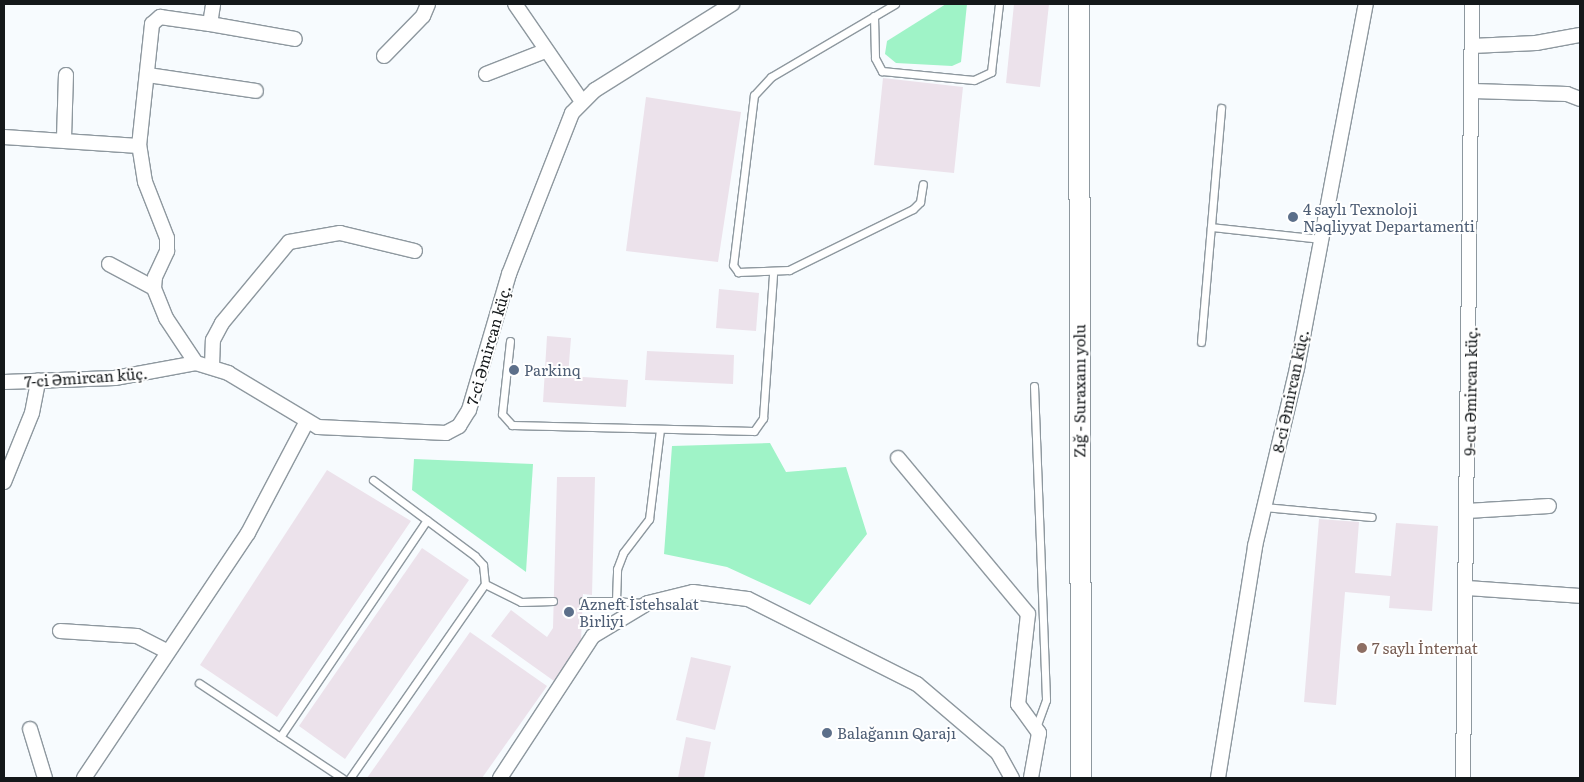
<!DOCTYPE html>
<html>
<head>
<meta charset="utf-8">
<style>
	body { margin:0 }
	#map { position:relative; width:1584px; height:782px; overflow:hidden; background:#f7fbfe; font-family:Literata,serif }
	div>[style] { position:absolute }
	.green>* { inset:0; background:#9ff3c7 }
	.building>* { inset:0; background:#ece2eb }
	.roads { filter:drop-shadow(1px 0 #8e989f) drop-shadow(-1px 0 #8e989f) drop-shadow(0 1px #8e989f) drop-shadow(0 -1px #8e989f) }
	.service>* { height:7px; margin:-3.5px; padding:0 3.5px; transform-origin:3.5px; border-radius:3.5px; background:#fff }
	.minor>* { height:14px; margin:-7px; padding:0 7px; transform-origin:7px; border-radius:7px; background:#fff }
	.secondary>* { height:20px; margin:-10px; padding:0 10px; transform-origin:10px; border-radius:10px; background:#fff }
	.dots>* { width:14px; height:14px; translate:-50% -50%; box-sizing:border-box; border:2px solid #fff; border-radius:50% }
	span { translate:-50% -50%; white-space:nowrap; text-align:center; line-height:1.15; -webkit-text-stroke:4px #fff; paint-order:stroke }
	.service-label { font-size:15px; color:#4e5e75 }
	.left { translate:0 -50%; text-align:left }
	.street-label { font-size:15px; color:#14181a }
	.education-label { font-size:15px; color:#785e54 }
	.frame { position:absolute; inset:0; border:5px solid #14181a; pointer-events:none }
</style>
</head>
<body>
<div id="map">
	<div class="green">
		<i style="clip-path:polygon(946px 4px,967px 4px,961px 62px,952px 66px,896px 63px,885px 54px,887px 41px)"></i>
		<i style="clip-path:polygon(770px 443px,786px 472px,846px 467px,867px 534px,810px 605px,727px 567px,664px 554px,672px 446px)"></i>
		<i style="clip-path:polygon(414px 459px,533px 464px,526px 572px,412px 490px)"></i>
	</div>
	<div class="building">
		<i style="clip-path:polygon(1014px 4px,1049px 4px,1040px 87px,1006px 83px)"></i>
		<i style="clip-path:polygon(883px 78px,963px 87px,954px 173px,874px 165px)"></i>
		<i style="clip-path:polygon(646px 97px,741px 112px,718px 262px,626px 251px)"></i>
		<i style="clip-path:polygon(719px 289px,759px 293px,756px 331px,716px 328px)"></i>
		<i style="clip-path:polygon(547px 336px,571px 338px,568px 376px,628px 380px,626px 407px,543px 402px)"></i>
		<i style="clip-path:polygon(647px 351px,734px 355px,733px 384px,645px 380px)"></i>
		<i style="clip-path:polygon(327px 470px,411px 521px,277px 717px,200px 665px)"></i>
		<i style="clip-path:polygon(557px 477px,595px 477px,592px 595px,583px 594px,581px 641px,554px 681px,491px 636px,511px 610px,547px 637px,553px 628px)"></i>
		<i style="clip-path:polygon(1319px 519px,1359px 522px,1355px 573px,1391px 576px,1396px 523px,1438px 526px,1432px 611px,1389px 608px,1390px 596px,1345px 592px,1336px 705px,1304px 702px)"></i>
		<i style="clip-path:polygon(422px 548px,469px 580px,345px 759px,299px 726px)"></i>
		<i style="clip-path:polygon(470px 632px,547px 686px,482px 778px,367px 778px)"></i>
		<i style="clip-path:polygon(691px 657px,731px 666px,715px 730px,676px 720px)"></i>
		<i style="clip-path:polygon(686px 737px,711px 742px,704px 778px,678px 778px)"></i>
	</div>
	<div class="roads">
		<div class="service">
			<i style="left:895px;top:4px;width:144px;rotate:149.5deg"></i>
			<i style="left:771px;top:77px;width:25px;rotate:133deg"></i>
			<i style="left:754px;top:95px;width:171px;rotate:97deg"></i>
			<i style="left:733px;top:265px;width:9px;rotate:54deg"></i>
			<i style="left:738px;top:272px;width:51px;rotate:-2.2deg"></i>
			<i style="left:789px;top:270px;width:138px;rotate:-26.2deg"></i>
			<i style="left:913px;top:209px;width:10px;rotate:-45deg"></i>
			<i style="left:920px;top:202px;width:18px;rotate:-81deg"></i>
			<i style="left:874px;top:16px;width:42px;rotate:88.6deg"></i>
			<i style="left:875px;top:58px;width:15px;rotate:62deg"></i>
			<i style="left:882px;top:71px;width:92px;rotate:5.6deg"></i>
			<i style="left:974px;top:80px;width:19px;rotate:-25deg"></i>
			<i style="left:991px;top:72px;width:68px;rotate:-83.3deg"></i>
			<i style="left:1211px;top:227px;width:112px;rotate:6.2deg"></i>
			<i style="left:510px;top:341px;width:73px;rotate:96.3deg"></i>
			<i style="left:502px;top:414px;width:15px;rotate:48deg"></i>
			<i style="left:512px;top:425px;width:242px;rotate:1.4deg"></i>
			<i style="left:754px;top:431px;width:16px;rotate:-55deg"></i>
			<i style="left:763px;top:418px;width:144px;rotate:-86deg"></i>
			<i style="left:1201px;top:342px;width:235px;rotate:-85.1deg"></i>
			<i style="left:1034px;top:386px;width:314px;rotate:87.8deg"></i>
			<i style="left:1046px;top:700px;width:29px;rotate:110deg"></i>
			<i style="left:373px;top:480px;width:127px;rotate:36.7deg"></i>
			<i style="left:475px;top:556px;width:12px;rotate:48deg"></i>
			<i style="left:483px;top:565px;width:19px;rotate:84deg"></i>
			<i style="left:1264px;top:507px;width:108px;rotate:5.3deg"></i>
			<i style="left:583px;top:601px;width:33px"></i>
			<i style="left:643px;top:603px;width:27px;rotate:-176deg"></i>
			<i style="left:616px;top:601px;width:32px;rotate:-88deg"></i>
			<i style="left:617px;top:569px;width:17px;rotate:-69deg"></i>
			<i style="left:623px;top:553px;width:43px;rotate:-52.6deg"></i>
			<i style="left:649px;top:519px;width:90px;rotate:-83deg"></i>
			<i style="left:199px;top:683px;width:172px;rotate:33.6deg"></i>
			<i style="left:280px;top:737px;width:262px;rotate:-55.9deg"></i>
			<i style="left:350px;top:778px;width:236px;rotate:-55.2deg"></i>
			<i style="left:485px;top:584px;width:40px;rotate:26.6deg"></i>
			<i style="left:521px;top:602px;width:32px;rotate:-2deg"></i>
		</div>
		<div class="minor">
			<i style="left:515px;top:4px;width:116px;rotate:55.5deg"></i>
			<i style="left:210px;top:24px;width:86px;rotate:10deg"></i>
			<i style="left:1472px;top:46px;width:64px;rotate:-2.7deg"></i>
			<i style="left:1536px;top:43px;width:45px;rotate:-10.3deg"></i>
			<i style="left:384px;top:56px;width:56px;rotate:-45.7deg"></i>
			<i style="left:423px;top:16px;width:13px;rotate:-67deg"></i>
			<i style="left:486px;top:74px;width:63px;rotate:-21.3deg"></i>
			<i style="left:148px;top:75px;width:109px;rotate:8.4deg"></i>
			<i style="left:1473px;top:91px;width:94px;rotate:1.8deg"></i>
			<i style="left:1567px;top:94px;width:14px;rotate:21deg"></i>
			<i style="left:4px;top:137px;width:135px;rotate:3.8deg"></i>
			<i style="left:64px;top:138px;width:63px;rotate:-88.2deg"></i>
			<i style="left:109px;top:264px;width:51px;rotate:28.1deg"></i>
			<i style="left:196px;top:363px;width:54px;rotate:-123.7deg"></i>
			<i style="left:166px;top:318px;width:32px;rotate:-112deg"></i>
			<i style="left:154px;top:288px;width:11px;rotate:-85deg"></i>
			<i style="left:155px;top:277px;width:29px;rotate:-65deg"></i>
			<i style="left:167px;top:251px;width:13px;rotate:-90deg"></i>
			<i style="left:167px;top:238px;width:60px;rotate:-111.4deg"></i>
			<i style="left:145px;top:182px;width:36px;rotate:-99deg"></i>
			<i style="left:139px;top:146px;width:123px;rotate:-83.9deg"></i>
			<i style="left:152px;top:24px;width:11px;rotate:-41deg"></i>
			<i style="left:160px;top:17px;width:50px;rotate:8deg"></i>
			<i style="left:210px;top:24px;width:20px;rotate:-81deg"></i>
			<i style="left:212px;top:366px;width:26px;rotate:-88deg"></i>
			<i style="left:213px;top:340px;width:19px;rotate:-62deg"></i>
			<i style="left:222px;top:323px;width:105px;rotate:-50.4deg"></i>
			<i style="left:289px;top:242px;width:52px;rotate:-10deg"></i>
			<i style="left:340px;top:233px;width:77px;rotate:13.5deg"></i>
			<i style="left:4px;top:382px;width:111px;rotate:-2.1deg"></i>
			<i style="left:115px;top:378px;width:82px;rotate:-10.5deg"></i>
			<i style="left:196px;top:363px;width:34px;rotate:17deg"></i>
			<i style="left:228px;top:373px;width:105px;rotate:31deg"></i>
			<i style="left:318px;top:427px;width:128px;rotate:2.7deg"></i>
			<i style="left:446px;top:433px;width:15px;rotate:-28deg"></i>
			<i style="left:459px;top:426px;width:19px;rotate:-58deg"></i>
			<i style="left:469px;top:410px;width:142px;rotate:-73.6deg"></i>
			<i style="left:509px;top:274px;width:173px;rotate:-68.6deg"></i>
			<i style="left:572px;top:113px;width:33px;rotate:-45deg"></i>
			<i style="left:595px;top:90px;width:162px;rotate:-32.1deg"></i>
			<i style="left:898px;top:458px;width:203px;rotate:50.2deg"></i>
			<i style="left:1028px;top:614px;width:91px;rotate:96.3deg"></i>
			<i style="left:1018px;top:704px;width:36px;rotate:54deg"></i>
			<i style="left:1039px;top:733px;width:46px;rotate:100.1deg"></i>
			<i style="left:4px;top:482px;width:74px;rotate:-67.9deg"></i>
			<i style="left:32px;top:413px;width:33px;rotate:-79deg"></i>
			<i style="left:1467px;top:511px;width:82px;rotate:-3.5deg"></i>
			<i style="left:1467px;top:588px;width:113px;rotate:4deg"></i>
			<i style="left:60px;top:631px;width:77px;rotate:3.7deg"></i>
			<i style="left:137px;top:636px;width:33px;rotate:27deg"></i>
			<i style="left:30px;top:729px;width:51px;rotate:73deg"></i>
			<i style="left:84px;top:778px;width:295px;rotate:-56.2deg"></i>
			<i style="left:248px;top:533px;width:124px;rotate:-62.2deg"></i>
			<i style="left:500px;top:778px;width:170px;rotate:-56.8deg"></i>
			<i style="left:593px;top:636px;width:64px;rotate:-31deg"></i>
			<i style="left:648px;top:603px;width:46px;rotate:-13.7deg"></i>
			<i style="left:693px;top:592px;width:55px;rotate:7.3deg"></i>
			<i style="left:748px;top:599px;width:189px;rotate:26.7deg"></i>
			<i style="left:917px;top:684px;width:106px;rotate:40.4deg"></i>
			<i style="left:998px;top:753px;width:29px;rotate:61deg"></i>
			<i style="left:1218px;top:778px;width:235px;rotate:-80.9deg"></i>
			<i style="left:1255px;top:546px;width:183px;rotate:-76.7deg"></i>
			<i style="left:1297px;top:368px;width:370px;rotate:-79.3deg"></i>
			<i style="left:1463px;top:778px;width:774px;rotate:-89.33deg"></i>
		</div>
		<div class="secondary">
			<i style="left:1079px;top:4px;width:774px;rotate:89.85deg"></i>
		</div>
	</div>
	<div class="dots">
		<i style="left:1293px;top:217px;background:#5c6f8a"></i>
		<i style="left:514px;top:370px;background:#5c6f8a"></i>
		<i style="left:569px;top:612px;background:#5c6f8a"></i>
		<i style="left:1362px;top:648px;background:#8d6e63"></i>
		<i style="left:827px;top:733px;background:#5c6f8a"></i>
	</div>
	<div class="service-label">
		<span class="left" style="left:1303px;top:217px">4 saylı Texnoloji<br>Nəqliyyat Departamenti</span>
		<span class="left" style="left:524px;top:370px">Parkinq</span>
		<span class="left" style="left:579px;top:612px">Azneft İstehsalat<br>Birliyi</span>
		<span class="left" style="left:837px;top:733px">Balağanın Qarajı</span>
	</div>
	<div class="street-label">
		<span style="left:488px;top:345px;rotate:-74deg">7-ci Əmircan küç.</span>
		<span style="left:86px;top:377px;rotate:-4deg">7-ci Əmircan küç.</span>
		<span style="left:1079px;top:391px;rotate:-90deg">Zığ - Suraxanı yolu</span>
		<span style="left:1290px;top:391px;rotate:-78deg">8-ci Əmircan küç.</span>
		<span style="left:1470px;top:391px;rotate:-89deg">9-cu Əmircan küç.</span>
	</div>
	<div class="education-label">
		<span class="left" style="left:1372px;top:648px">7 saylı İnternat</span>
	</div>
	<div class="frame"></div>
</div>
</body>
</html>
